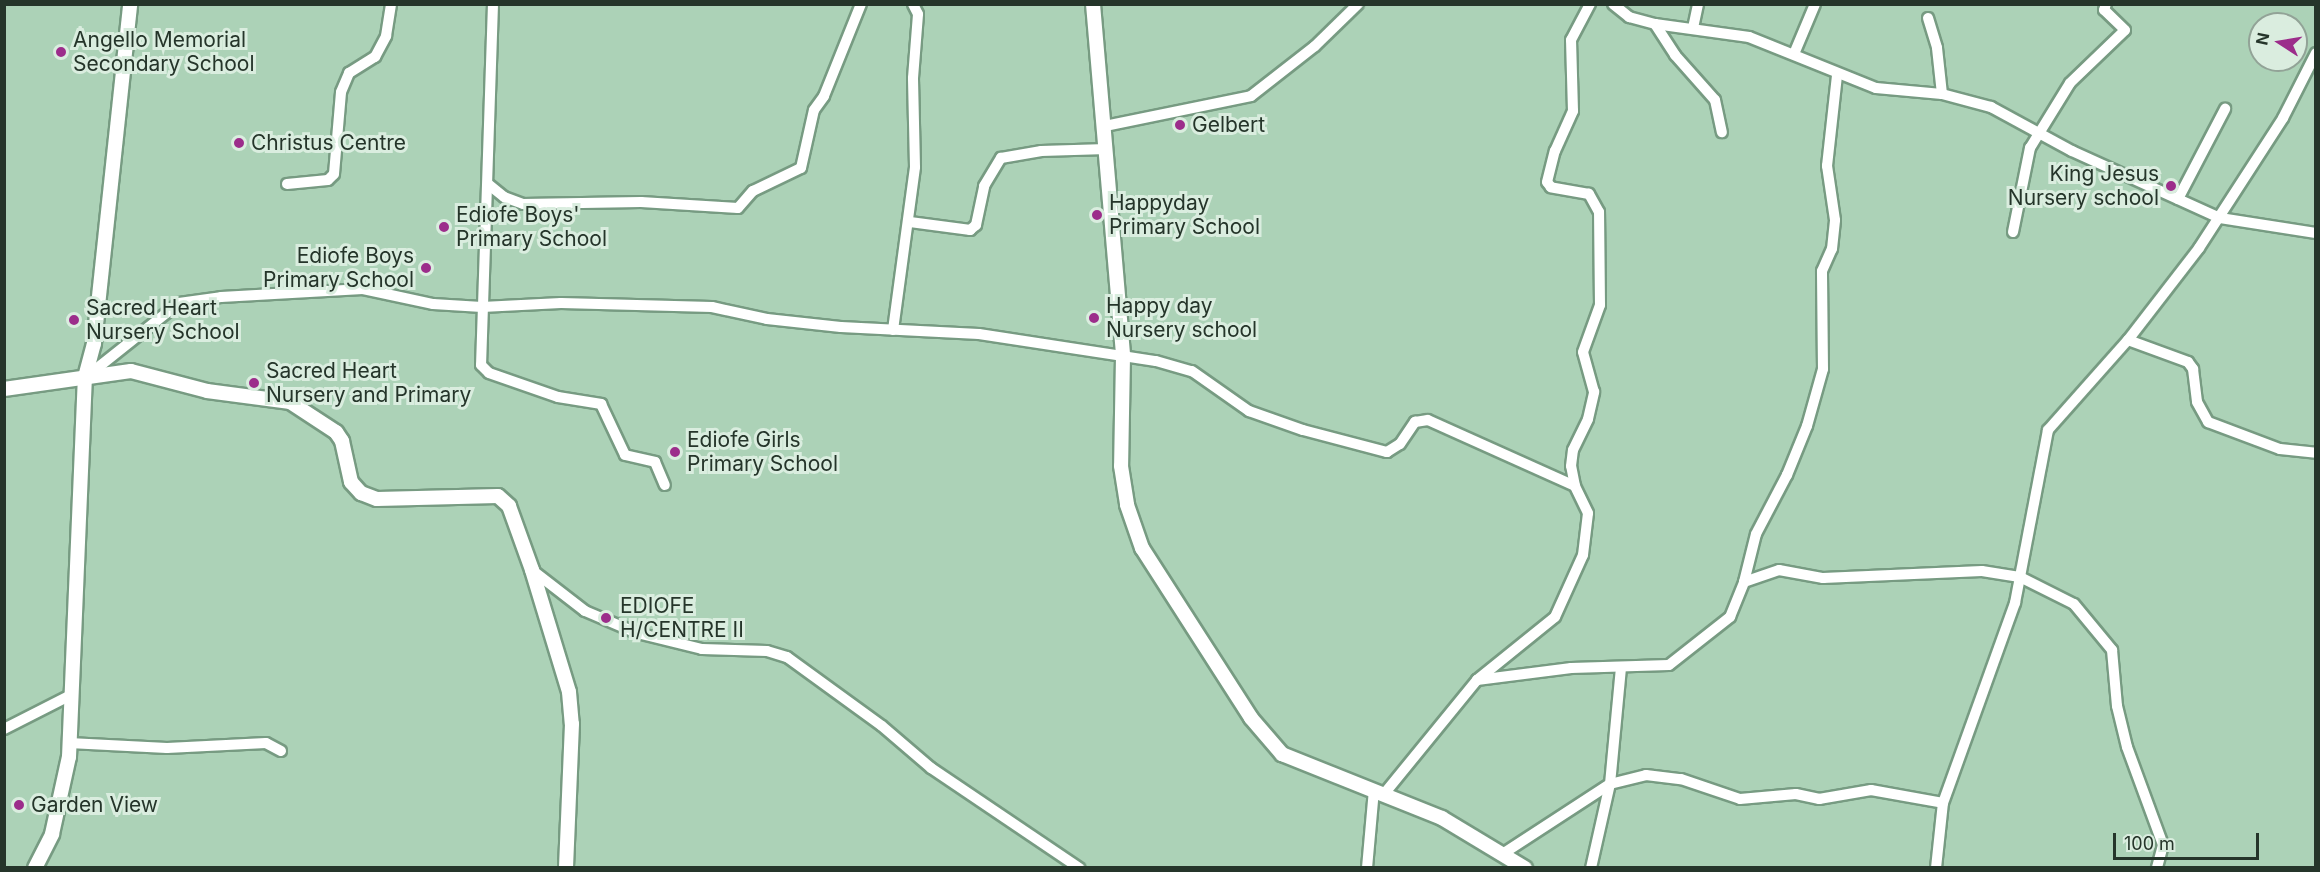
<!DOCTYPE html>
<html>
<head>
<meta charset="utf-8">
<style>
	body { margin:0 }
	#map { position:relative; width:2320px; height:872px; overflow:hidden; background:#acd2b7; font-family:Inter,sans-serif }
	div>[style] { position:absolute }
	.roads { filter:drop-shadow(2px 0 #779b82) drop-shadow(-2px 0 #779b82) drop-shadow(0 2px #779b82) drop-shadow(0 -2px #779b82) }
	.minor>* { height:10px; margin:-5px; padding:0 5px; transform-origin:5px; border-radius:5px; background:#fff }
	.tertiary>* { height:14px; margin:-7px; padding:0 7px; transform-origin:7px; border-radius:7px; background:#fff }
	.dots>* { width:16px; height:16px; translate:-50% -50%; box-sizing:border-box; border:3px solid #daeddf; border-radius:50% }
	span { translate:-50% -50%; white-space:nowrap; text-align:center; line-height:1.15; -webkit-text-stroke:6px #daeddf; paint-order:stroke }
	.poi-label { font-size:21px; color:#25352a }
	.left { translate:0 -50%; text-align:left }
	.right { translate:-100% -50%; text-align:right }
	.frame { position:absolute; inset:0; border:6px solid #25352a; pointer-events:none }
	.north { position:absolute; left:2248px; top:12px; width:60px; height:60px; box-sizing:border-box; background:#daeddf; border:2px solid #92a397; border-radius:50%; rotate:282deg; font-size:16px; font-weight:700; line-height:24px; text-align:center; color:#25352a }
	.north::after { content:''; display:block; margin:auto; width:21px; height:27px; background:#9c2d8b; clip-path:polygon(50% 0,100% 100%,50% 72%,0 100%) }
	.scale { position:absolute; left:2113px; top:833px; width:146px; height:27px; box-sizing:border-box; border:3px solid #25352a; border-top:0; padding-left:8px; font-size:18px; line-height:21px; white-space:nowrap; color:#25352a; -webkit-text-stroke:4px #daeddf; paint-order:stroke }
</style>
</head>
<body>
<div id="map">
	<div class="roads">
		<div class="minor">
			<i style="left:493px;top:4px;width:361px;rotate:91.9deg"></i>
			<i style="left:481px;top:365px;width:11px;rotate:45deg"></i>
			<i style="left:489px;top:373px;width:73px;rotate:19.2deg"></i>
			<i style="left:558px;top:397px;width:44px;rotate:9.2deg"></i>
			<i style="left:601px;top:404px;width:56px;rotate:64.8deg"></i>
			<i style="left:625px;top:455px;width:31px;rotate:13deg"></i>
			<i style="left:655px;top:462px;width:25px;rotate:67deg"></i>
			<i style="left:1613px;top:4px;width:21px;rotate:39deg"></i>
			<i style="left:1629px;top:17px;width:27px;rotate:15deg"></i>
			<i style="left:1655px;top:24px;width:95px;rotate:7.9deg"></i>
			<i style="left:1749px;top:37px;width:137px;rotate:21.9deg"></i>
			<i style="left:1876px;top:88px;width:66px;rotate:5.2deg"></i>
			<i style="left:1942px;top:94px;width:51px;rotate:14.9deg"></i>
			<i style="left:1991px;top:107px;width:92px;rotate:28.5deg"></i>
			<i style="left:2072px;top:151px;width:162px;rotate:24.4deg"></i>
			<i style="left:2220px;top:218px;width:97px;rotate:8.9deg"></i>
			<i style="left:1928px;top:18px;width:31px;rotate:73deg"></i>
			<i style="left:1937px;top:48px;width:46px;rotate:83.8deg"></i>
			<i style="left:1655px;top:24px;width:37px;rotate:57deg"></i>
			<i style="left:1675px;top:55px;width:60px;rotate:48.4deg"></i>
			<i style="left:1715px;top:100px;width:33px;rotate:78deg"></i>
			<i style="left:1693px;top:28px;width:25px;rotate:-78deg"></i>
			<i style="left:1794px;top:54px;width:54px;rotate:-67.2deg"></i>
			<i style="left:1105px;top:126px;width:149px;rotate:-11.6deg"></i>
			<i style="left:1251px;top:96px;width:81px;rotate:-38deg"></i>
			<i style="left:1315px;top:46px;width:60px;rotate:-44.3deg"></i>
			<i style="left:287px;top:184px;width:41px;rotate:-5.6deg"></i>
			<i style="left:328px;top:180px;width:8px;rotate:-45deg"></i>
			<i style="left:334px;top:174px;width:82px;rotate:-85.1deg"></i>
			<i style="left:341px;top:92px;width:21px;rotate:-67deg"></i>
			<i style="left:349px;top:73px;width:31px;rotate:-32deg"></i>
			<i style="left:375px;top:57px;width:24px;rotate:-62deg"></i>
			<i style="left:386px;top:36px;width:32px;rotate:-81deg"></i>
			<i style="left:488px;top:184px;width:21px;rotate:39deg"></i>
			<i style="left:504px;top:197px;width:20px;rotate:20deg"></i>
			<i style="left:523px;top:204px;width:118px;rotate:-1deg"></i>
			<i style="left:641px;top:202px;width:97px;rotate:3.5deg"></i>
			<i style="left:738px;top:208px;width:23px;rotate:-49deg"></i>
			<i style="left:753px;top:191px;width:53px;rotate:-25.6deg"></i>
			<i style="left:801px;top:168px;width:59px;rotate:-77.4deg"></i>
			<i style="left:814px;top:110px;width:17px;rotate:-54deg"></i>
			<i style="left:824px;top:96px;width:99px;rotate:-68.1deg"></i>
			<i style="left:2178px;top:199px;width:102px;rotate:-62.4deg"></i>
			<i style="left:910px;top:222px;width:61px;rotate:7.6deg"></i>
			<i style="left:970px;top:230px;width:8px;rotate:-40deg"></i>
			<i style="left:976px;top:225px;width:40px;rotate:-78deg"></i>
			<i style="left:984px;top:186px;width:33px;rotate:-59deg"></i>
			<i style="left:1001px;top:158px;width:41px;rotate:-9.9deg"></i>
			<i style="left:1041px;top:151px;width:66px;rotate:-1.7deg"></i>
			<i style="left:2013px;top:232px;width:86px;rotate:-78.6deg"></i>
			<i style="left:2030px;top:148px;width:76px;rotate:-58.4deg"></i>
			<i style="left:2070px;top:83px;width:76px;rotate:-43.9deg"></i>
			<i style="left:2125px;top:30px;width:29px;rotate:-136deg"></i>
			<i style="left:2104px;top:10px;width:6px;rotate:-72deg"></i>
			<i style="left:893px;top:330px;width:164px;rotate:-82.3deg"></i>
			<i style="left:915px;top:167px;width:89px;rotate:-91.3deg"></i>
			<i style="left:913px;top:78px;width:64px;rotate:-85.5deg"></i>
			<i style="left:918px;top:14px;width:11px;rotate:-117deg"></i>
			<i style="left:2128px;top:340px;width:64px;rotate:20.1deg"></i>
			<i style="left:2188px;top:362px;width:9px;rotate:54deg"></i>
			<i style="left:2193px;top:369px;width:33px;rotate:83deg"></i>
			<i style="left:2197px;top:402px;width:23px;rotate:61deg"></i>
			<i style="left:2208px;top:422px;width:77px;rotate:20.6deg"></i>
			<i style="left:2280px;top:449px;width:36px;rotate:6deg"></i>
			<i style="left:86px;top:377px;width:119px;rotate:-38.5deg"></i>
			<i style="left:179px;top:303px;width:42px;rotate:-8.1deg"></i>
			<i style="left:221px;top:297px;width:142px;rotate:-3.2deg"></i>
			<i style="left:363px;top:289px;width:72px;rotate:12.1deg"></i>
			<i style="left:433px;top:304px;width:49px;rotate:3.5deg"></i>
			<i style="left:482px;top:307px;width:79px;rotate:-2.9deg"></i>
			<i style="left:561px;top:303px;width:151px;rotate:1.5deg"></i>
			<i style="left:712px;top:307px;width:56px;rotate:12.3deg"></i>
			<i style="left:767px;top:319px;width:74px;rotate:6.2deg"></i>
			<i style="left:841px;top:327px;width:138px;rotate:2.9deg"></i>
			<i style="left:979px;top:334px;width:179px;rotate:8.7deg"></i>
			<i style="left:1156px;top:361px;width:37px;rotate:16deg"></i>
			<i style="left:1192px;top:371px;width:70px;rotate:35.1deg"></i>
			<i style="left:1249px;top:411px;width:57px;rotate:19.4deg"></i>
			<i style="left:1303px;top:430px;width:87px;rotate:14.7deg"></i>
			<i style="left:1387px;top:452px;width:15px;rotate:-32deg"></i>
			<i style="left:1400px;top:444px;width:27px;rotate:-56deg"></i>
			<i style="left:1415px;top:422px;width:13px;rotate:-9deg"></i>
			<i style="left:1428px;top:420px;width:161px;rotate:24.2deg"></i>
			<i style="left:532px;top:570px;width:67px;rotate:37.7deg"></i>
			<i style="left:585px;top:611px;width:56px;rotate:22.9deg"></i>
			<i style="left:637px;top:633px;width:67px;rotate:13.8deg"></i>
			<i style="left:702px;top:649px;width:65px;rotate:1.8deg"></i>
			<i style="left:767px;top:651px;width:21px;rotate:17deg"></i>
			<i style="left:787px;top:657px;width:117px;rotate:36deg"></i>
			<i style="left:882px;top:726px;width:65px;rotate:40.6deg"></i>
			<i style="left:931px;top:768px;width:179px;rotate:34deg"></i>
			<i style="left:1744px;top:582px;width:49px;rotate:-76deg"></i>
			<i style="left:1756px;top:534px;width:67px;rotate:-62.3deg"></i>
			<i style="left:1787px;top:475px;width:53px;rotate:-67.8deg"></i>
			<i style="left:1807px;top:426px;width:59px;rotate:-74.3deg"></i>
			<i style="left:1823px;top:369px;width:98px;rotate:-90.6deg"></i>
			<i style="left:1822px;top:271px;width:24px;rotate:-66deg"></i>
			<i style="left:1832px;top:249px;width:29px;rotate:-84deg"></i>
			<i style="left:1835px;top:220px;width:55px;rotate:-98.4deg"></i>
			<i style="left:1827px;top:166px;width:91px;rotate:-83.7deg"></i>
			<i style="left:1477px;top:680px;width:95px;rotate:-7.3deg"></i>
			<i style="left:1571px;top:668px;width:98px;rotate:-1.8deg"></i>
			<i style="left:1669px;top:665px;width:78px;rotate:-38.2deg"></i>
			<i style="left:1730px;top:617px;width:38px;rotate:-68deg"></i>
			<i style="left:1744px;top:582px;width:37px;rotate:-19deg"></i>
			<i style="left:1779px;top:570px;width:45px;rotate:10.3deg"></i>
			<i style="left:1823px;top:578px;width:159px;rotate:-2.5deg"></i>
			<i style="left:1982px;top:571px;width:38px;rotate:9deg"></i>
			<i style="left:2020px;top:577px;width:60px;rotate:26.6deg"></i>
			<i style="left:2074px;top:604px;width:60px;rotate:50.4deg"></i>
			<i style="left:2112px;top:650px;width:56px;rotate:84.9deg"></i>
			<i style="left:2117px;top:706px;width:42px;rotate:76.3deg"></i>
			<i style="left:2127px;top:747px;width:104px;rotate:69.8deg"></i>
			<i style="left:2163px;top:845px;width:24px;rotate:105deg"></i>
			<i style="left:4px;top:729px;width:75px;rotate:-26.9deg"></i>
			<i style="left:69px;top:743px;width:98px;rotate:2.9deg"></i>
			<i style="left:167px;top:748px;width:99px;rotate:-2.9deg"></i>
			<i style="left:266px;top:743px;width:17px;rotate:28deg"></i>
			<i style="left:1384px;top:794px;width:147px;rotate:-50.8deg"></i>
			<i style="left:1477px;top:680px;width:100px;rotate:-38.9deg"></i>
			<i style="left:1555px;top:617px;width:68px;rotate:-65.7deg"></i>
			<i style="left:1583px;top:555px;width:42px;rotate:-83.2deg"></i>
			<i style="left:1588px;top:513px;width:30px;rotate:-116deg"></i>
			<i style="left:1575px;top:486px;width:20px;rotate:-101deg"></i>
			<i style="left:1571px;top:466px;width:16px;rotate:-83deg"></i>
			<i style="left:1573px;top:450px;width:34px;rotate:-64deg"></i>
			<i style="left:1588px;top:419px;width:28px;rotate:-77deg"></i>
			<i style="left:1594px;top:392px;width:41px;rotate:-105.4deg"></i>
			<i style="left:1583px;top:352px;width:50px;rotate:-70.1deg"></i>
			<i style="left:1600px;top:305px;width:93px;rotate:-90.6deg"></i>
			<i style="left:1599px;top:212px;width:21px;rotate:-119deg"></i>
			<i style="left:1589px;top:194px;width:39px;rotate:-170deg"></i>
			<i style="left:1551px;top:187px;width:6px;rotate:-129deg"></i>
			<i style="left:1547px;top:182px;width:32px;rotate:-76deg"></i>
			<i style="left:1555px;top:151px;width:44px;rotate:-65.8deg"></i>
			<i style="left:1573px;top:111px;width:71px;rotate:-91.6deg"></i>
			<i style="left:1571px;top:40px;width:41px;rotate:-62.2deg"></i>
			<i style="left:1504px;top:853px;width:126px;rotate:-33.1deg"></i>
			<i style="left:1610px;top:784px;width:37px;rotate:-14deg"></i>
			<i style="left:1646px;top:775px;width:35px;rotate:7deg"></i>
			<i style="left:1681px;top:779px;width:62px;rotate:18.7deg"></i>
			<i style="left:1740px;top:799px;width:56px;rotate:-5.1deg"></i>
			<i style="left:1796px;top:794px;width:24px;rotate:12deg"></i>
			<i style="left:1819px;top:799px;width:53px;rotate:-9.8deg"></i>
			<i style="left:1871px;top:790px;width:73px;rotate:10.2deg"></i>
			<i style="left:1367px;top:868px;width:78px;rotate:-84.9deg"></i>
			<i style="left:1591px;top:868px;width:86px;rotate:-77.3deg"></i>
			<i style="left:1610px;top:784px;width:117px;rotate:-84.6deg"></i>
			<i style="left:1936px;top:868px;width:65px;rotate:-83.9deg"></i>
			<i style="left:1943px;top:803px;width:213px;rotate:-70.2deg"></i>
			<i style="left:2015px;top:603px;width:176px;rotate:-79.2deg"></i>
			<i style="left:2048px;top:430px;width:120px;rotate:-48.4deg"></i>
			<i style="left:2128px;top:340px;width:116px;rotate:-52.3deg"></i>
			<i style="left:2199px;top:248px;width:155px;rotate:-57.1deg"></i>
			<i style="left:2283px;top:118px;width:73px;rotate:-63.1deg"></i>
		</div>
		<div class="tertiary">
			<i style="left:1093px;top:4px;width:353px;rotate:85.1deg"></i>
			<i style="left:1123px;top:356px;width:110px;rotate:91deg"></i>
			<i style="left:1121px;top:466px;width:39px;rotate:81deg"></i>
			<i style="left:1127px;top:505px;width:46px;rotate:70.8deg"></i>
			<i style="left:1142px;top:548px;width:202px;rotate:57.3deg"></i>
			<i style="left:1251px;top:718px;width:48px;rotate:49.3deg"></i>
			<i style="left:1282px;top:754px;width:172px;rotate:21.8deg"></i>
			<i style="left:1442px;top:818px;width:97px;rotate:31.1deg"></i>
			<i style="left:4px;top:389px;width:128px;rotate:-8.1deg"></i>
			<i style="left:131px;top:371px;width:79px;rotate:14.7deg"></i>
			<i style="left:207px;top:391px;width:84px;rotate:7.5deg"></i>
			<i style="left:290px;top:402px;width:55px;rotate:33.1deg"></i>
			<i style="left:336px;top:432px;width:11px;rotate:56deg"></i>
			<i style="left:342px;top:441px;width:42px;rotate:77.6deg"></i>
			<i style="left:351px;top:482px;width:15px;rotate:48deg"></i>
			<i style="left:361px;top:493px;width:17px;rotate:21deg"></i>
			<i style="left:377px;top:499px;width:121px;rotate:-1.4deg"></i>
			<i style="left:498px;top:496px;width:15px;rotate:42deg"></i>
			<i style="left:509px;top:506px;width:68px;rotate:70.2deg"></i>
			<i style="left:532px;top:570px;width:127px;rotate:73.1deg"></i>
			<i style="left:569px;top:692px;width:32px;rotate:85deg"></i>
			<i style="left:572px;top:724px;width:144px;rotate:92.4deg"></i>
			<i style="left:35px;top:868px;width:38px;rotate:-63deg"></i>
			<i style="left:52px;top:834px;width:79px;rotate:-77.6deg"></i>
			<i style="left:69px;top:757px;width:380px;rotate:-87.6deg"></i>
			<i style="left:85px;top:377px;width:35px;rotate:-75deg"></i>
			<i style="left:94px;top:343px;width:341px;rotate:-83.9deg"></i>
		</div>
	</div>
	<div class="dots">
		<i style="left:61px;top:52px;background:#9c2d8b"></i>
		<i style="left:1180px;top:125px;background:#9c2d8b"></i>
		<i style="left:239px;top:143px;background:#9c2d8b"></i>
		<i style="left:2171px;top:186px;background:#9c2d8b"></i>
		<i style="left:1097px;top:215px;background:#9c2d8b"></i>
		<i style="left:444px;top:227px;background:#9c2d8b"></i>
		<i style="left:426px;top:268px;background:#9c2d8b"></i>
		<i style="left:1094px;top:318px;background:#9c2d8b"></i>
		<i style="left:74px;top:320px;background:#9c2d8b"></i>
		<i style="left:254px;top:383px;background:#9c2d8b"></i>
		<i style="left:675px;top:452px;background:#9c2d8b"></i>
		<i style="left:606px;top:618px;background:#9c2d8b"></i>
		<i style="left:19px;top:805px;background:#9c2d8b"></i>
	</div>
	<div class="poi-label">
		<span class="left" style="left:73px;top:52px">Angello Memorial<br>Secondary School</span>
		<span class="left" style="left:1192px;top:125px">Gelbert</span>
		<span class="left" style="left:251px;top:143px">Christus Centre</span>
		<span class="right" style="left:2159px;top:186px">King Jesus<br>Nursery school</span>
		<span class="left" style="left:1109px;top:215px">Happyday<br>Primary School</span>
		<span class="left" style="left:456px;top:227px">Ediofe Boys'<br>Primary School</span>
		<span class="right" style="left:414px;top:268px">Ediofe Boys<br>Primary School</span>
		<span class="left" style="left:1106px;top:318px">Happy day<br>Nursery school</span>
		<span class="left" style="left:86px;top:320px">Sacred Heart<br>Nursery School</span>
		<span class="left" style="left:266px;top:383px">Sacred Heart<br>Nursery and Primary</span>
		<span class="left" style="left:687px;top:452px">Ediofe Girls<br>Primary School</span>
		<span class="left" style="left:620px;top:618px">EDIOFE<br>H/CENTRE II</span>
		<span class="left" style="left:31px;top:805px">Garden View</span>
	</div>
	<div class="frame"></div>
	<div class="north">N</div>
	<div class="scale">100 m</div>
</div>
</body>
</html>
